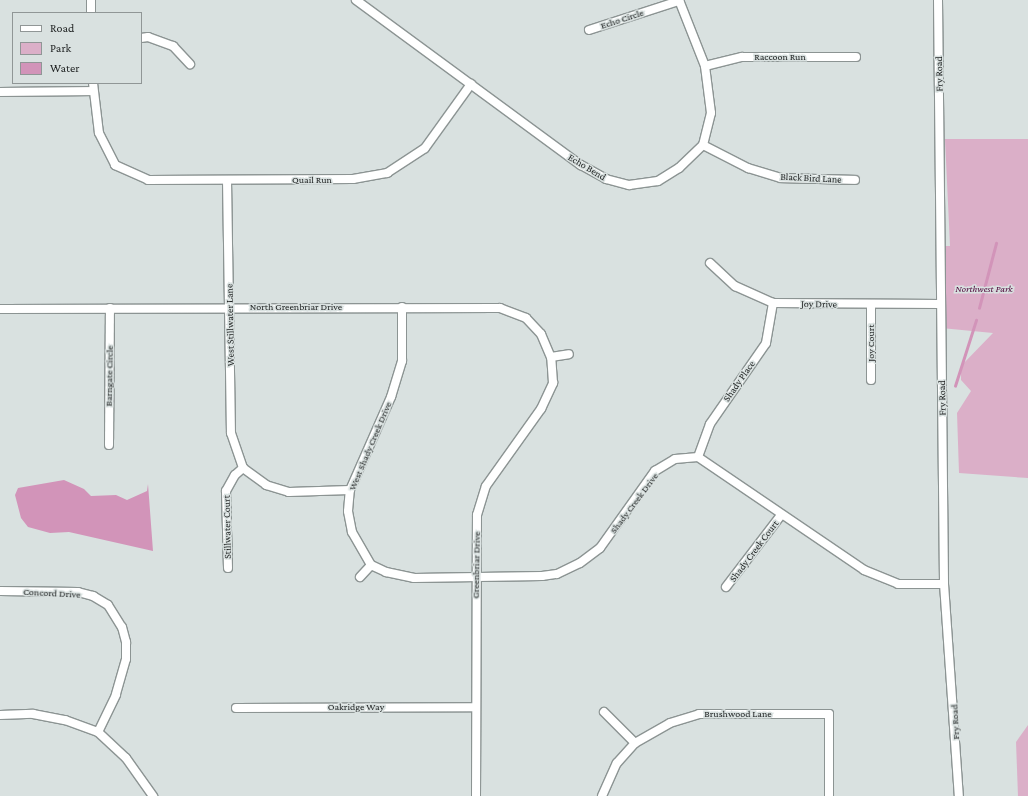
<!DOCTYPE html>
<html>
<head>
<meta charset="utf-8">
<style>
	body { margin:0 }
	#map { position:relative; width:1028px; height:796px; overflow:hidden; background:#d9e1e0; font-family:"Crimson Pro",serif }
	div>[style] { position:absolute }
	.green>* { inset:0; background:#dbafc8 }
	.water>* { inset:0; background:#d294b9 }
	.stream>* { height:2.5px; margin:-1.25px; padding:0 1.25px; transform-origin:1.25px; border-radius:1.25px; background:#d294b9 }
	.roads { filter:drop-shadow(1px 0 #8c9493) drop-shadow(-1px 0 #8c9493) drop-shadow(0 1px #8c9493) drop-shadow(0 -1px #8c9493) }
	.minor>* { height:8px; margin:-4px; padding:0 4px; transform-origin:4px; border-radius:4px; background:#fff }
	span { translate:-50% -50%; white-space:nowrap; text-align:center; line-height:1.15; -webkit-text-stroke:3px #d9e1e0; paint-order:stroke }
	.street-label { font-size:10px; color:#232626 }
	.park-label { font-size:10px; color:#4e0439; font-style:italic }
	.legend { position:absolute; left:12px; top:12px; width:130px; height:72px; box-sizing:border-box; background:#d9e1e0; border:1px solid #909696; margin:0; padding:5px 7px; list-style:none; font-size:12px; color:#232626 }
	.legend li { display:flex; align-items:center; gap:8px; height:20px }
	.legend b { width:20px; border:1px solid #909696 }
</style>
</head>
<body>
<div id="map">
	<div class="green">
		<i style="clip-path:polygon(945px 139px,1028px 139px,1028px 478px,959px 473px,957px 413px,971px 391px,961px 380px,961px 366px,993px 333px,941px 328px,941px 246px,950px 246px)"></i>
		<i style="clip-path:polygon(1028px 725px,1028px 796px,1018px 796px,1016px 742px)"></i>
	</div>
	<div class="water">
		<i style="clip-path:polygon(64px 480px,84px 489px,91px 496px,116px 495px,127px 500px,147px 491px,148px 484px,153px 551px,69px 532px,50px 533px,28px 527px,21px 518px,15px 495px,18px 488px)"></i>
	</div>
	<div class="stream">
		<i style="left:979px;top:308px;width:67px;rotate:-75.3deg"></i>
		<i style="left:955px;top:386px;width:69px;rotate:-72.3deg"></i>
	</div>
	<div class="roads">
		<div class="minor">
			<i style="left:91px;top:0;width:13px;rotate:90deg"></i>
			<i style="left:356px;top:0;width:279px;rotate:36.3deg"></i>
			<i style="left:581px;top:165px;width:29px;rotate:29deg"></i>
			<i style="left:606px;top:179px;width:24px;rotate:15deg"></i>
			<i style="left:629px;top:185px;width:29px;rotate:-8deg"></i>
			<i style="left:658px;top:181px;width:25px;rotate:-32deg"></i>
			<i style="left:679px;top:168px;width:33px;rotate:-44deg"></i>
			<i style="left:703px;top:145px;width:33px;rotate:-76deg"></i>
			<i style="left:711px;top:113px;width:47px;rotate:-97.3deg"></i>
			<i style="left:705px;top:66px;width:71px;rotate:-111.5deg"></i>
			<i style="left:938px;top:0;width:584px;rotate:89.41deg"></i>
			<i style="left:944px;top:584px;width:213px;rotate:86deg"></i>
			<i style="left:589px;top:30px;width:95px;rotate:-17.9deg"></i>
			<i style="left:141px;top:38px;width:7px;rotate:-8deg"></i>
			<i style="left:148px;top:37px;width:27px;rotate:20deg"></i>
			<i style="left:173px;top:46px;width:25px;rotate:47deg"></i>
			<i style="left:705px;top:66px;width:38px;rotate:-14deg"></i>
			<i style="left:742px;top:57px;width:114px"></i>
			<i style="left:93px;top:83px;width:50px;rotate:83.2deg"></i>
			<i style="left:99px;top:133px;width:36px;rotate:63deg"></i>
			<i style="left:115px;top:165px;width:36px;rotate:24deg"></i>
			<i style="left:148px;top:180px;width:205px;rotate:-0.3deg"></i>
			<i style="left:353px;top:179px;width:35px;rotate:-10deg"></i>
			<i style="left:387px;top:173px;width:45px;rotate:-33.3deg"></i>
			<i style="left:425px;top:148px;width:79px;rotate:-54.3deg"></i>
			<i style="left:0;top:92px;width:93px;rotate:-0.6deg"></i>
			<i style="left:703px;top:145px;width:51px;rotate:27.1deg"></i>
			<i style="left:748px;top:168px;width:34px;rotate:17deg"></i>
			<i style="left:781px;top:178px;width:74px;rotate:1.5deg"></i>
			<i style="left:227px;top:180px;width:253px;rotate:89.1deg"></i>
			<i style="left:231px;top:433px;width:37px;rotate:71deg"></i>
			<i style="left:710px;top:263px;width:34px;rotate:43deg"></i>
			<i style="left:735px;top:286px;width:42px;rotate:24.1deg"></i>
			<i style="left:773px;top:303px;width:168px;rotate:0.3deg"></i>
			<i style="left:0;top:309px;width:500px;rotate:-0.11deg"></i>
			<i style="left:500px;top:308px;width:28px;rotate:21deg"></i>
			<i style="left:526px;top:318px;width:22px;rotate:47deg"></i>
			<i style="left:541px;top:334px;width:25px;rotate:67deg"></i>
			<i style="left:551px;top:357px;width:18px;rotate:-9deg"></i>
			<i style="left:871px;top:380px;width:75px;rotate:-90deg"></i>
			<i style="left:109px;top:445px;width:137px;rotate:-89.6deg"></i>
			<i style="left:698px;top:457px;width:35px;rotate:-70deg"></i>
			<i style="left:710px;top:424px;width:98px;rotate:-55.3deg"></i>
			<i style="left:766px;top:343px;width:41px;rotate:-80.1deg"></i>
			<i style="left:243px;top:468px;width:29px;rotate:36deg"></i>
			<i style="left:266px;top:485px;width:24px;rotate:17deg"></i>
			<i style="left:289px;top:492px;width:61px;rotate:-1.9deg"></i>
			<i style="left:371px;top:565px;width:17px;rotate:25deg"></i>
			<i style="left:386px;top:572px;width:29px;rotate:12deg"></i>
			<i style="left:414px;top:578px;width:128px;rotate:-0.9deg"></i>
			<i style="left:542px;top:576px;width:15px;rotate:-8deg"></i>
			<i style="left:557px;top:574px;width:25px;rotate:-26deg"></i>
			<i style="left:580px;top:563px;width:25px;rotate:-37deg"></i>
			<i style="left:600px;top:548px;width:95px;rotate:-54.5deg"></i>
			<i style="left:655px;top:471px;width:23px;rotate:-31deg"></i>
			<i style="left:675px;top:459px;width:23px;rotate:-5deg"></i>
			<i style="left:698px;top:457px;width:201px;rotate:34.2deg"></i>
			<i style="left:864px;top:570px;width:37px;rotate:22deg"></i>
			<i style="left:898px;top:584px;width:46px"></i>
			<i style="left:228px;top:568px;width:77px;rotate:-91.5deg"></i>
			<i style="left:226px;top:491px;width:18px;rotate:-61deg"></i>
			<i style="left:235px;top:475px;width:11px;rotate:-41deg"></i>
			<i style="left:360px;top:577px;width:16px;rotate:-47deg"></i>
			<i style="left:371px;top:565px;width:38px;rotate:-120deg"></i>
			<i style="left:352px;top:532px;width:21px;rotate:-101deg"></i>
			<i style="left:348px;top:511px;width:21px;rotate:-85deg"></i>
			<i style="left:350px;top:490px;width:102px;rotate:-66.2deg"></i>
			<i style="left:391px;top:397px;width:38px;rotate:-73deg"></i>
			<i style="left:402px;top:361px;width:54px;rotate:-90deg"></i>
			<i style="left:726px;top:587px;width:91px;rotate:-52.6deg"></i>
			<i style="left:0;top:591px;width:78px;rotate:0.7deg"></i>
			<i style="left:78px;top:592px;width:16px;rotate:15deg"></i>
			<i style="left:93px;top:596px;width:17px;rotate:31deg"></i>
			<i style="left:108px;top:605px;width:26px;rotate:58deg"></i>
			<i style="left:122px;top:627px;width:16px;rotate:75deg"></i>
			<i style="left:126px;top:642px;width:17px;rotate:90deg"></i>
			<i style="left:126px;top:659px;width:37px;rotate:106deg"></i>
			<i style="left:116px;top:695px;width:41px;rotate:115.9deg"></i>
			<i style="left:236px;top:708px;width:239px;rotate:-0.2deg"></i>
			<i style="left:604px;top:712px;width:44px;rotate:45deg"></i>
			<i style="left:0;top:715px;width:33px;rotate:-2deg"></i>
			<i style="left:33px;top:714px;width:33px;rotate:11deg"></i>
			<i style="left:65px;top:720px;width:35px;rotate:20deg"></i>
			<i style="left:98px;top:732px;width:38px;rotate:43deg"></i>
			<i style="left:126px;top:758px;width:47px;rotate:54.6deg"></i>
			<i style="left:476px;top:796px;width:281px;rotate:-89.8deg"></i>
			<i style="left:477px;top:515px;width:30px;rotate:-73deg"></i>
			<i style="left:486px;top:486px;width:95px;rotate:-54.5deg"></i>
			<i style="left:541px;top:409px;width:29px;rotate:-65deg"></i>
			<i style="left:553px;top:383px;width:26px;rotate:-94deg"></i>
			<i style="left:602px;top:796px;width:36px;rotate:-66deg"></i>
			<i style="left:617px;top:763px;width:27px;rotate:-48deg"></i>
			<i style="left:635px;top:743px;width:40px;rotate:-29.7deg"></i>
			<i style="left:670px;top:723px;width:30px;rotate:-17deg"></i>
			<i style="left:699px;top:714px;width:130px"></i>
			<i style="left:829px;top:714px;width:82px;rotate:90deg"></i>
		</div>
	</div>
	<div class="street-label">
		<span style="left:622px;top:19px;rotate:-18deg">Echo Circle</span>
		<span style="left:780px;top:57px">Raccoon Run</span>
		<span style="left:939px;top:74px;rotate:-91deg">Fry Road</span>
		<span style="left:587px;top:167px;rotate:31deg">Echo Bend</span>
		<span style="left:811px;top:178px;rotate:3deg">Black Bird Lane</span>
		<span style="left:312px;top:180px">Quail Run</span>
		<span style="left:819px;top:304px;rotate:1deg">Joy Drive</span>
		<span style="left:296px;top:307px">North Greenbriar Drive</span>
		<span style="left:230px;top:325px;rotate:-91deg">West Stillwater Lane</span>
		<span style="left:871px;top:343px;rotate:-90deg">Joy Court</span>
		<span style="left:109px;top:376px;rotate:-89deg">Barngate Circle</span>
		<span style="left:739px;top:381px;rotate:-55deg">Shady Place</span>
		<span style="left:942px;top:398px;rotate:-91deg">Fry Road</span>
		<span style="left:370px;top:446px;rotate:-67deg">West Shady Creek Drive</span>
		<span style="left:634px;top:503px;rotate:-53deg">Shady Creek Drive</span>
		<span style="left:227px;top:527px;rotate:-91deg">Stillwater Court</span>
		<span style="left:754px;top:551px;rotate:-53deg">Shady Creek Court</span>
		<span style="left:476px;top:565px;rotate:-89deg">Greenbriar Drive</span>
		<span style="left:52px;top:593px;rotate:3deg">Concord Drive</span>
		<span style="left:356px;top:707px">Oakridge Way</span>
		<span style="left:738px;top:714px">Brushwood Lane</span>
		<span style="left:955px;top:722px;rotate:-93deg">Fry Road</span>
	</div>
	<div class="park-label">
		<span style="left:984px;top:289px">Northwest Park</span>
	</div>
	<ul class="legend">
	<li><b style="height:5px;background:#fff"></b>Road</li>
	<li><b style="height:11px;background:#dbafc8"></b>Park</li>
	<li><b style="height:11px;background:#d294b9"></b>Water</li>
	</ul>
</div>
</body>
</html>
